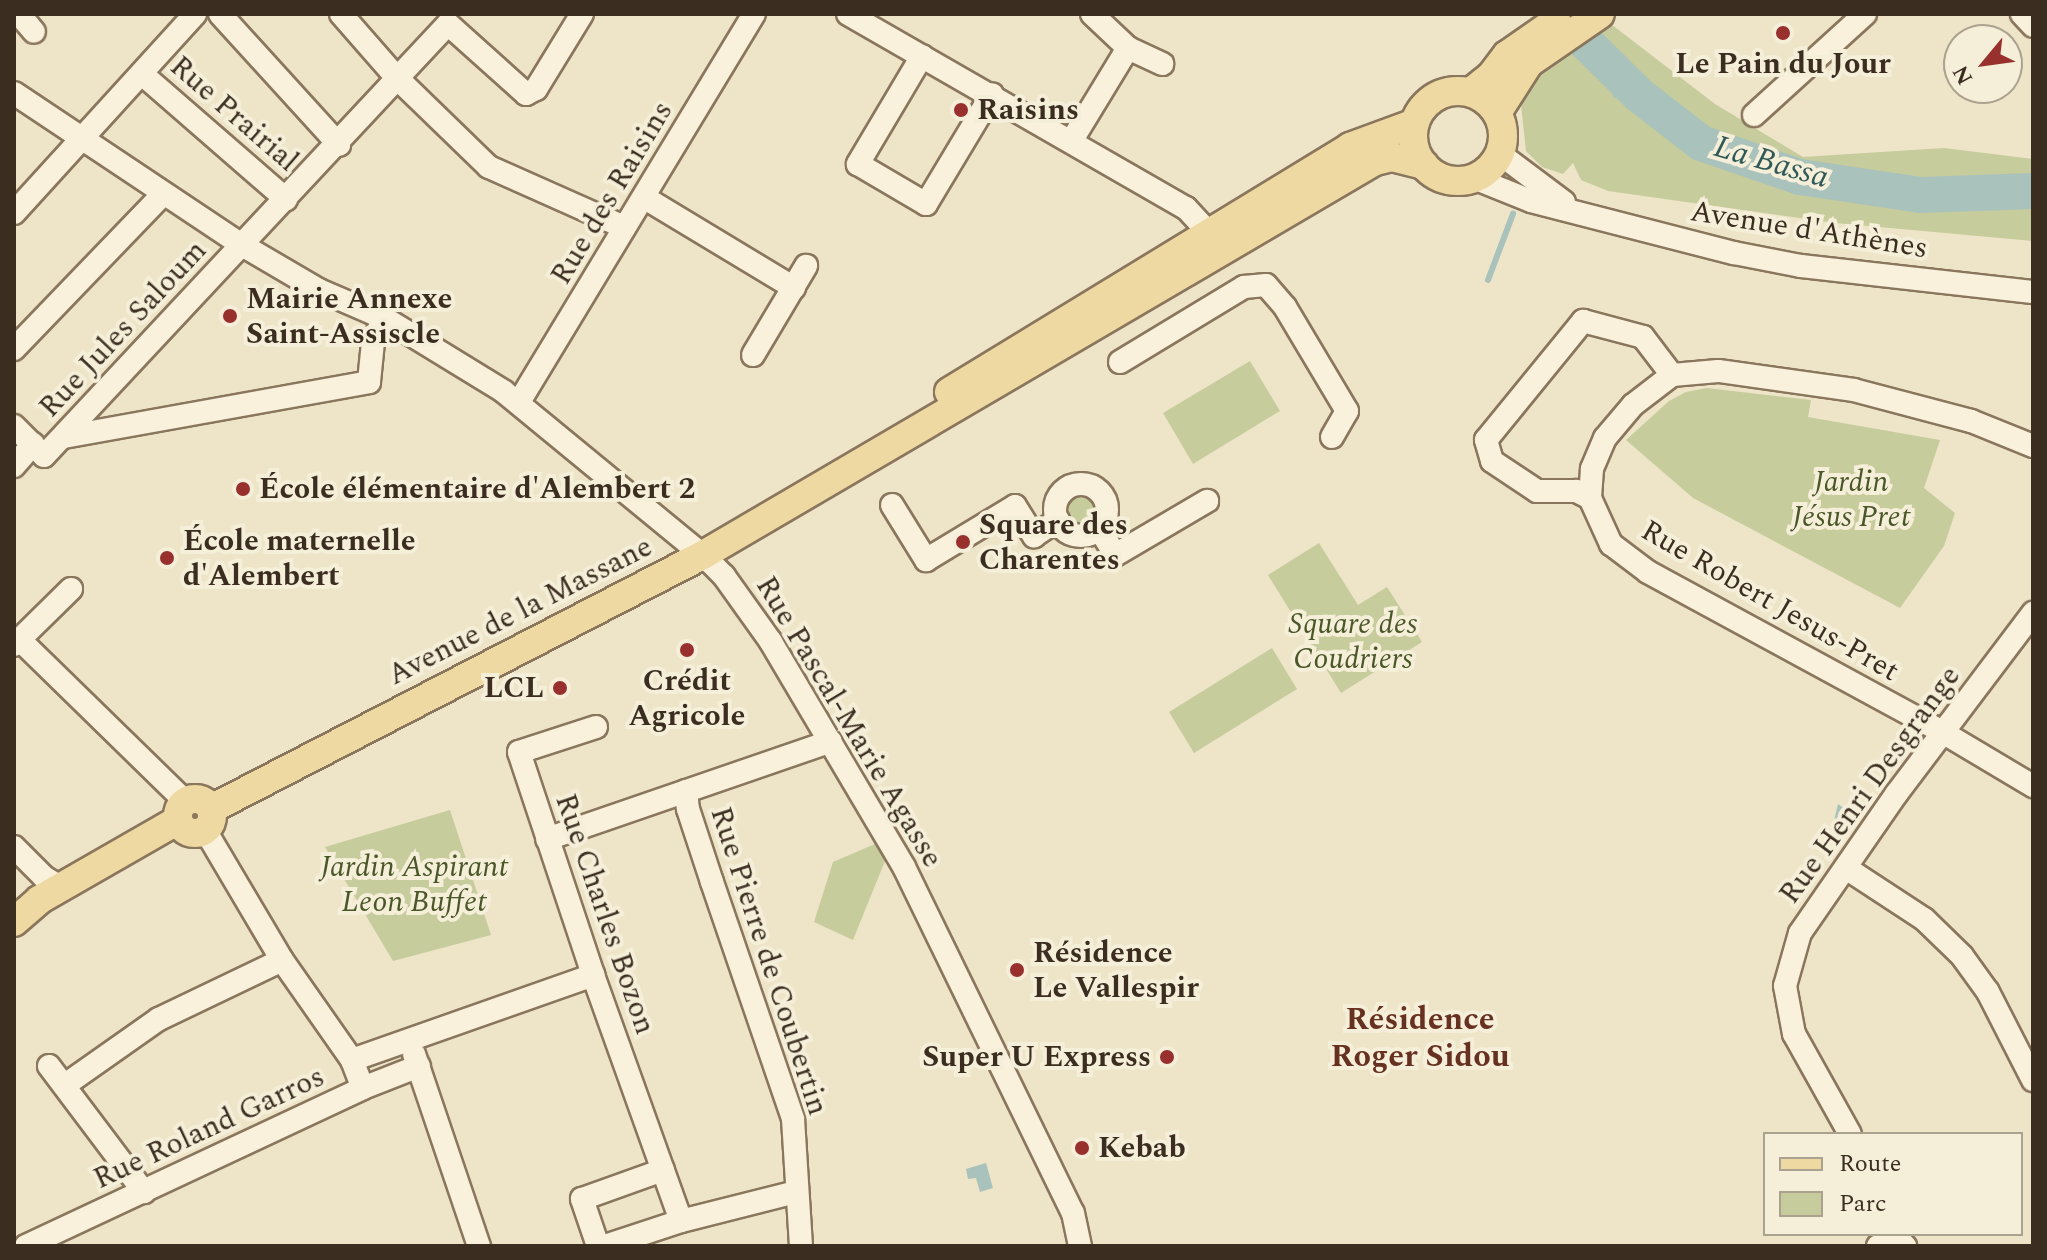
<!DOCTYPE html>
<html>
<head>
<meta charset="utf-8">
<style>
	body { margin:0 }
	#map { position:relative; width:2047px; height:1260px; overflow:hidden; background:#eee4c8; font-family:Spectral,serif }
	div>[style] { position:absolute }
	.green>* { inset:0; background:#c6cc9c }
	.round { border-radius:50% }
	.water>* { inset:0; background:#a9c2bb }
	.stream>* { height:6px; margin:-3px; padding:0 3px; transform-origin:3px; border-radius:3px; background:#a9c2bb }
	.river>* { height:36px; margin:-18px; padding:0 18px; transform-origin:18px; border-radius:18px; background:#a9c2bb }
	.roads { filter:drop-shadow(2px 0 #8a765d) drop-shadow(-2px 0 #8a765d) drop-shadow(0 2px #8a765d) drop-shadow(0 -2px #8a765d) }
	.minor>* { height:22px; margin:-11px; padding:0 11px; transform-origin:11px; border-radius:11px; background:#f9f1dc }
	.minor>.ring { margin:-11px; padding:0; box-sizing:content-box; background:none; border:22px solid #f9f1dc; border-radius:50% }
	.major>* { height:28px; margin:-14px; padding:0 14px; transform-origin:14px; border-radius:14px; background:#efd9a2 }
	.major>.ring { margin:-14px; padding:0; box-sizing:content-box; background:none; border:28px solid #efd9a2; border-radius:50% }
	.dots>* { width:22px; height:22px; translate:-50% -50%; box-sizing:border-box; border:4px solid #f5eed8; border-radius:50% }
	span { translate:-50% -50%; white-space:nowrap; text-align:center; line-height:1.15; -webkit-text-stroke:8px #f5eed8; paint-order:stroke }
	.poi-label { font-size:30px; color:#3b2e21; font-weight:700 }
	.left { translate:0 -50%; text-align:left }
	.right { translate:-100% -50%; text-align:right }
	.street-label { font-size:30px; color:#3b2e21 }
	.park-label { font-size:30px; color:#4a5728; font-style:italic }
	.water-label { font-size:32px; color:#305a58; font-style:italic }
	.neighbourhood-label { font-size:32px; color:#673121; font-weight:700 }
	.frame { position:absolute; inset:0; border:16px solid #3b2e21; pointer-events:none }
	.legend { position:absolute; left:1763px; top:1132px; width:260px; height:104px; box-sizing:border-box; background:#f5eed8; border:2px solid #aba18f; margin:0; padding:10px 14px; list-style:none; font-size:24px; color:#3b2e21 }
	.legend li { display:flex; align-items:center; gap:16px; height:40px }
	.legend b { width:40px; border:2px solid #aba18f }
	.north { position:absolute; left:1943px; top:24px; width:80px; height:80px; box-sizing:border-box; background:#f5eed8; border:2px solid #aba18f; border-radius:50%; rotate:241deg; font-size:22px; font-weight:700; line-height:32px; text-align:center; color:#3b2e21 }
	.north::after { content:''; display:block; margin:auto; width:28px; height:36px; background:#98302e; clip-path:polygon(50% 0,100% 100%,50% 72%,0 100%) }
</style>
</head>
<body>
<div id="map">
	<div class="green">
		<i style="clip-path:polygon(1607px 21px,1715px 104px,1803px 157px,1944px 148px,2033px 159px,2033px 241px,1835px 223px,1608px 191px,1581px 180px,1573px 163px,1563px 174px,1542px 167px,1526px 151px,1521px 105px,1536px 73px)"></i>
		<i style="clip-path:polygon(1250px 361px,1280px 411px,1193px 464px,1163px 413px)"></i>
		<i style="clip-path:polygon(1707px 388px,1811px 400px,1808px 417px,1940px 440px,1924px 488px,1955px 513px,1944px 546px,1900px 608px,1693px 498px,1626px 440px,1669px 401px,1686px 392px)"></i>
		<i class="round" style="left:1062px;top:491px;width:38px;height:38px"></i>
		<i style="clip-path:polygon(1319px 543px,1358px 605px,1387px 587px,1422px 642px,1341px 693px,1268px 575px)"></i>
		<i style="clip-path:polygon(1272px 648px,1297px 689px,1194px 753px,1169px 712px)"></i>
		<i style="clip-path:polygon(450px 810px,491px 935px,393px 961px,325px 847px)"></i>
		<i style="clip-path:polygon(875px 844px,885px 861px,853px 940px,814px 922px,833px 862px)"></i>
	</div>
	<div class="water">
		<i style="clip-path:polygon(1838px 804px,1853px 814px,1854px 822px,1843px 837px,1834px 821px)"></i>
		<i style="clip-path:polygon(986px 1163px,993px 1188px,980px 1192px,976px 1178px,968px 1179px,966px 1169px)"></i>
	</div>
	<div class="stream">
		<i style="left:1616px;top:95px;width:17px;rotate:-66deg"></i>
		<i style="left:1488px;top:280px;width:71px;rotate:-69.3deg"></i>
	</div>
	<div class="river">
		<i style="left:1557px;top:14px;width:115px;rotate:44.6deg"></i>
		<i style="left:1639px;top:95px;width:78px;rotate:37.7deg"></i>
		<i style="left:1701px;top:143px;width:105px;rotate:19deg"></i>
		<i style="left:1800px;top:177px;width:122px;rotate:8.5deg"></i>
		<i style="left:1921px;top:195px;width:112px;rotate:-2deg"></i>
	</div>
	<div class="roads">
		<div class="minor">
			<i style="left:19px;top:14px;width:23px;rotate:50deg"></i>
			<i style="left:220px;top:14px;width:177px;rotate:47.7deg"></i>
			<i style="left:341px;top:14px;width:85px;rotate:48.8deg"></i>
			<i style="left:397px;top:78px;width:128px;rotate:44.1deg"></i>
			<i style="left:489px;top:167px;width:148px;rotate:24deg"></i>
			<i style="left:848px;top:14px;width:390px;rotate:29.9deg"></i>
			<i style="left:1186px;top:208px;width:33px;rotate:47deg"></i>
			<i style="left:1208px;top:232px;width:16px;rotate:63deg"></i>
			<i style="left:1092px;top:14px;width:50px;rotate:43.4deg"></i>
			<i style="left:1128px;top:48px;width:38px;rotate:25deg"></i>
			<i style="left:2022px;top:14px;width:16px;rotate:47deg"></i>
			<i style="left:448px;top:24px;width:105px;rotate:41.9deg"></i>
			<i style="left:526px;top:94px;width:11px;rotate:-27deg"></i>
			<i style="left:536px;top:89px;width:88px;rotate:-58.5deg"></i>
			<i style="left:922px;top:56px;width:126px;rotate:120.7deg"></i>
			<i style="left:858px;top:164px;width:79px;rotate:30.5deg"></i>
			<i style="left:926px;top:204px;width:128px;rotate:-59deg"></i>
			<i style="left:142px;top:74px;width:191px;rotate:41deg"></i>
			<i style="left:14px;top:93px;width:274px;rotate:33.7deg"></i>
			<i style="left:242px;top:245px;width:89px;rotate:30.3deg"></i>
			<i style="left:319px;top:290px;width:71px;rotate:23.3deg"></i>
			<i style="left:384px;top:318px;width:140px;rotate:31.5deg"></i>
			<i style="left:503px;top:391px;width:259px;rotate:39.4deg"></i>
			<i style="left:703px;top:555px;width:30px;rotate:45deg"></i>
			<i style="left:724px;top:576px;width:81px;rotate:54.5deg"></i>
			<i style="left:771px;top:642px;width:261px;rotate:59.4deg"></i>
			<i style="left:904px;top:867px;width:385px;rotate:64deg"></i>
			<i style="left:1073px;top:1213px;width:34px;rotate:78deg"></i>
			<i style="left:1754px;top:115px;width:150px;rotate:-42.3deg"></i>
			<i style="left:1072px;top:140px;width:108px;rotate:-58.7deg"></i>
			<i style="left:1500px;top:154px;width:80px;rotate:36.9deg"></i>
			<i style="left:1474px;top:178px;width:61px;rotate:22deg"></i>
			<i style="left:1531px;top:201px;width:210px;rotate:14.4deg"></i>
			<i style="left:1734px;top:253px;width:68px;rotate:11deg"></i>
			<i style="left:1801px;top:266px;width:233px;rotate:6.4deg"></i>
			<i style="left:645px;top:198px;width:174px;rotate:31.1deg"></i>
			<i style="left:14px;top:213px;width:269px;rotate:-47.7deg"></i>
			<i style="left:14px;top:349px;width:215px;rotate:-46.1deg"></i>
			<i style="left:753px;top:355px;width:104px;rotate:-59.2deg"></i>
			<i style="left:1120px;top:362px;width:145px;rotate:-31.2deg"></i>
			<i style="left:1244px;top:287px;width:22px;rotate:-5deg"></i>
			<i style="left:1266px;top:285px;width:29px;rotate:49deg"></i>
			<i style="left:1285px;top:307px;width:121px;rotate:59.2deg"></i>
			<i style="left:1347px;top:411px;width:30px;rotate:120deg"></i>
			<i style="left:519px;top:402px;width:454px;rotate:-58.8deg"></i>
			<i style="left:14px;top:426px;width:42px;rotate:45deg"></i>
			<i style="left:44px;top:456px;width:591px;rotate:-46.92deg"></i>
			<i style="left:64px;top:437px;width:310px;rotate:-10.2deg"></i>
			<i style="left:369px;top:382px;width:40px;rotate:-84.3deg"></i>
			<i style="left:373px;top:342px;width:26px;rotate:-65deg"></i>
			<i style="left:2033px;top:446px;width:67px;rotate:-158deg"></i>
			<i style="left:1971px;top:421px;width:121px;rotate:-165.2deg"></i>
			<i style="left:1854px;top:390px;width:137px;rotate:-172deg"></i>
			<i style="left:1718px;top:371px;width:46px;rotate:175deg"></i>
			<i style="left:1672px;top:375px;width:49px;rotate:142.4deg"></i>
			<i style="left:1633px;top:405px;width:43px;rotate:130.3deg"></i>
			<i style="left:1605px;top:438px;width:34px;rotate:113deg"></i>
			<i style="left:1592px;top:469px;width:29px;rotate:94deg"></i>
			<i style="left:1590px;top:498px;width:51px;rotate:65.5deg"></i>
			<i style="left:1611px;top:544px;width:46px;rotate:37.1deg"></i>
			<i style="left:1648px;top:572px;width:337px;rotate:28.5deg"></i>
			<i style="left:1944px;top:733px;width:104px;rotate:30.8deg"></i>
			<i style="left:14px;top:466px;width:29px;rotate:-49deg"></i>
			<i class="ring" style="left:1055px;top:484px;width:30px;height:30px"></i>
			<i style="left:1590px;top:498px;width:16px;rotate:-153deg"></i>
			<i style="left:1576px;top:491px;width:39px;rotate:180deg"></i>
			<i style="left:1537px;top:491px;width:54px;rotate:-146.3deg"></i>
			<i style="left:1492px;top:461px;width:22px;rotate:-106deg"></i>
			<i style="left:1486px;top:440px;width:154px;rotate:-50.8deg"></i>
			<i style="left:1583px;top:321px;width:62px;rotate:14.9deg"></i>
			<i style="left:1643px;top:337px;width:48px;rotate:52.7deg"></i>
			<i style="left:892px;top:505px;width:65px;rotate:58.3deg"></i>
			<i style="left:926px;top:560px;width:104px;rotate:-31.2deg"></i>
			<i style="left:1015px;top:506px;width:36px;rotate:58deg"></i>
			<i style="left:1034px;top:536px;width:29px;rotate:-34deg"></i>
			<i style="left:1099px;top:528px;width:31px;rotate:59deg"></i>
			<i style="left:1115px;top:555px;width:107px;rotate:-30.4deg"></i>
			<i style="left:19px;top:639px;width:232px;rotate:44.3deg"></i>
			<i style="left:14px;top:645px;width:80px;rotate:-44.5deg"></i>
			<i style="left:596px;top:727px;width:81px;rotate:162deg"></i>
			<i style="left:519px;top:752px;width:235px;rotate:71.6deg"></i>
			<i style="left:593px;top:975px;width:261px;rotate:70.3deg"></i>
			<i style="left:686px;top:791px;width:18px;rotate:84deg"></i>
			<i style="left:688px;top:809px;width:77px;rotate:71.8deg"></i>
			<i style="left:712px;top:882px;width:250px;rotate:71.1deg"></i>
			<i style="left:793px;top:1119px;width:127px;rotate:86.4deg"></i>
			<i style="left:205px;top:830px;width:151px;rotate:59.4deg"></i>
			<i style="left:282px;top:960px;width:122px;rotate:55deg"></i>
			<i style="left:352px;top:1060px;width:30px;rotate:69deg"></i>
			<i style="left:547px;top:839px;width:300px;rotate:-19deg"></i>
			<i style="left:14px;top:847px;width:42px;rotate:45deg"></i>
			<i style="left:44px;top:877px;width:22px;rotate:32deg"></i>
			<i style="left:1846px;top:868px;width:93px;rotate:33.2deg"></i>
			<i style="left:1924px;top:919px;width:53px;rotate:44.2deg"></i>
			<i style="left:1962px;top:956px;width:44px;rotate:54.2deg"></i>
			<i style="left:1988px;top:992px;width:99px;rotate:62.9deg"></i>
			<i style="left:414px;top:1054px;width:203px;rotate:71.3deg"></i>
			<i style="left:352px;top:1060px;width:256px;rotate:-19.4deg"></i>
			<i style="left:49px;top:1066px;width:158px;rotate:53deg"></i>
			<i style="left:65px;top:1085px;width:115px;rotate:-35.1deg"></i>
			<i style="left:159px;top:1019px;width:136px;rotate:-25.6deg"></i>
			<i style="left:1850px;top:1134px;width:115px;rotate:-119.2deg"></i>
			<i style="left:1794px;top:1034px;width:49px;rotate:-100.6deg"></i>
			<i style="left:1785px;top:986px;width:55px;rotate:-74.2deg"></i>
			<i style="left:1800px;top:933px;width:170px;rotate:-55.3deg"></i>
			<i style="left:1897px;top:793px;width:226px;rotate:-52.9deg"></i>
			<i style="left:26px;top:1246px;width:372px;rotate:-25.1deg"></i>
			<i style="left:363px;top:1088px;width:60px;rotate:-21.4deg"></i>
			<i style="left:598px;top:1246px;width:50px;rotate:-108.8deg"></i>
			<i style="left:582px;top:1199px;width:86px;rotate:-19.7deg"></i>
			<i style="left:605px;top:1246px;width:80px;rotate:-18.2deg"></i>
			<i style="left:681px;top:1221px;width:119px;rotate:-14.2deg"></i>
			<i style="left:1878px;top:1246px;width:23px;rotate:-10deg"></i>
			<i style="left:1901px;top:1242px;width:6px;rotate:45deg"></i>
		</div>
		<div class="major">
			<i class="ring" style="left:1413px;top:91px;width:62px;height:62px"></i>
			<i style="left:1471px;top:92px;width:26px;rotate:-39deg"></i>
			<i style="left:1491px;top:76px;width:26px;rotate:-53deg"></i>
			<i style="left:1507px;top:55px;width:60px;rotate:-34.8deg"></i>
			<i style="left:1497px;top:113px;width:59px;rotate:-57.4deg"></i>
			<i style="left:1529px;top:63px;width:86px;rotate:-34.6deg"></i>
			<i style="left:949px;top:392px;width:470px;rotate:-31.4deg"></i>
			<i style="left:1350px;top:147px;width:69px;rotate:-20.3deg"></i>
			<i class="ring" style="left:178px;top:799px;width:6px;height:6px"></i>
			<i style="left:211px;top:809px;width:554px;rotate:-27.31deg"></i>
			<i style="left:703px;top:555px;width:779px;rotate:-30.38deg"></i>
			<i style="left:1375px;top:161px;width:17px;rotate:-13deg"></i>
			<i style="left:1392px;top:157px;width:33px;rotate:14deg"></i>
			<i style="left:14px;top:922px;width:33px;rotate:-41deg"></i>
			<i style="left:39px;top:900px;width:160px;rotate:-29.9deg"></i>
		</div>
	</div>
	<div class="dots">
		<i style="left:1783px;top:33px;background:#98302e"></i>
		<i style="left:961px;top:110px;background:#98302e"></i>
		<i style="left:230px;top:316px;background:#98302e"></i>
		<i style="left:243px;top:489px;background:#98302e"></i>
		<i style="left:963px;top:542px;background:#98302e"></i>
		<i style="left:167px;top:558px;background:#98302e"></i>
		<i style="left:687px;top:650px;background:#98302e"></i>
		<i style="left:560px;top:688px;background:#98302e"></i>
		<i style="left:1017px;top:970px;background:#98302e"></i>
		<i style="left:1167px;top:1057px;background:#98302e"></i>
		<i style="left:1082px;top:1148px;background:#98302e"></i>
	</div>
	<div class="poi-label">
		<span style="left:1783px;top:64px">Le Pain du Jour</span>
		<span class="left" style="left:977px;top:110px">Raisins</span>
		<span class="left" style="left:246px;top:316px">Mairie Annexe<br>Saint-Assiscle</span>
		<span class="left" style="left:259px;top:489px">École élémentaire d'Alembert 2</span>
		<span class="left" style="left:979px;top:542px">Square des<br>Charentes</span>
		<span class="left" style="left:183px;top:558px">École maternelle<br>d'Alembert</span>
		<span style="left:687px;top:698px">Crédit<br>Agricole</span>
		<span class="right" style="left:544px;top:688px">LCL</span>
		<span class="left" style="left:1033px;top:970px">Résidence<br>Le Vallespir</span>
		<span class="right" style="left:1151px;top:1057px">Super U Express</span>
		<span class="left" style="left:1098px;top:1148px">Kebab</span>
	</div>
	<div class="street-label">
		<span style="left:234px;top:114px;rotate:41deg">Rue Prairial</span>
		<span style="left:612px;top:193px;rotate:-59deg">Rue des Raisins</span>
		<span style="left:1809px;top:230px;rotate:9deg">Avenue d'Athènes</span>
		<span style="left:123px;top:329px;rotate:-47deg">Rue Jules Saloum</span>
		<span style="left:1770px;top:601px;rotate:30deg">Rue Robert Jesus-Pret</span>
		<span style="left:520px;top:611px;rotate:-27deg">Avenue de la Massane</span>
		<span style="left:849px;top:722px;rotate:59deg">Rue Pascal-Marie Agasse</span>
		<span style="left:1870px;top:785px;rotate:-54deg">Rue Henri Desgrange</span>
		<span style="left:605px;top:914px;rotate:71deg">Rue Charles Bozon</span>
		<span style="left:769px;top:961px;rotate:72deg">Rue Pierre de Coubertin</span>
		<span style="left:209px;top:1128px;rotate:-25deg">Rue Roland Garros</span>
	</div>
	<div class="park-label">
		<span style="left:1851px;top:499px">Jardin<br>Jésus Pret</span>
		<span style="left:1353px;top:641px">Square des<br>Coudriers</span>
		<span style="left:414px;top:884px">Jardin Aspirant<br>Leon Buffet</span>
	</div>
	<div class="water-label">
		<span style="left:1771px;top:163px;rotate:16deg">La Bassa</span>
	</div>
	<div class="neighbourhood-label">
		<span style="left:1420px;top:1039px">Résidence<br>Roger Sidou</span>
	</div>
	<div class="frame"></div>
	<ul class="legend">
	<li><b style="height:10px;background:#efd9a2"></b>Route</li>
	<li><b style="height:22px;background:#c6cc9c"></b>Parc</li>
	</ul>
	<div class="north">N</div>
</div>
</body>
</html>
